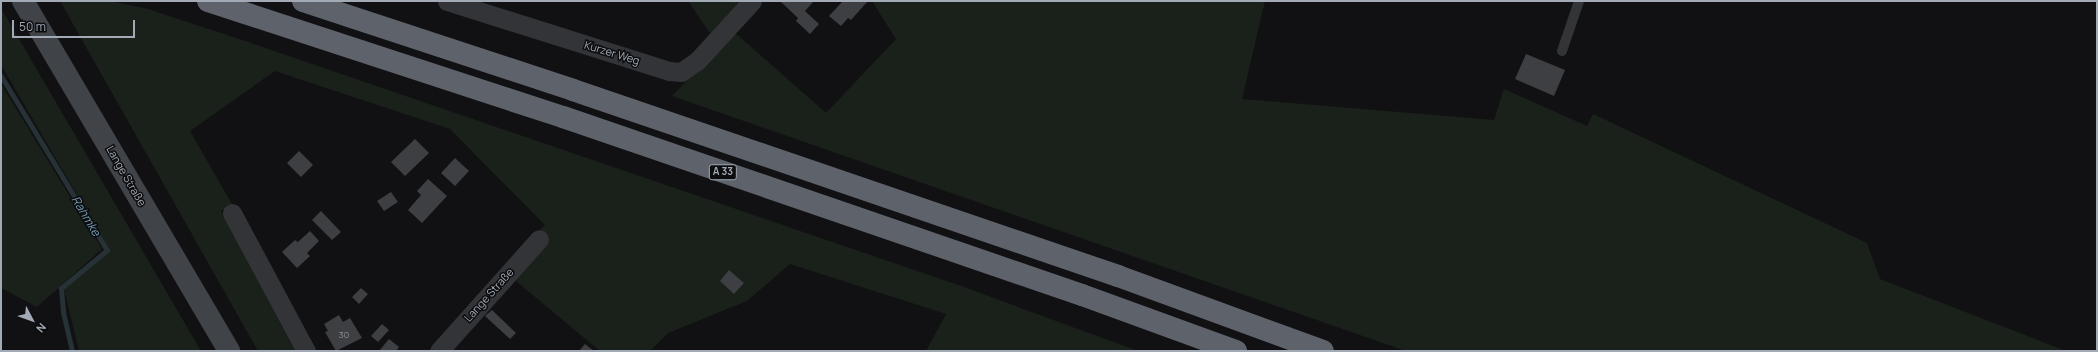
<!DOCTYPE html>
<html>
<head>
<meta charset="utf-8">
<style>
	body { margin:0 }
	#map { position:relative; width:2098px; height:352px; overflow:hidden; background:#111113; font-family:Manrope,sans-serif }
	div>[style] { position:absolute }
	.green>* { inset:0; background:#19211a }
	.stream>* { height:5px; margin:-2.5px; padding:0 2.5px; transform-origin:2.5px; border-radius:2.5px; background:#273237 }
	.building>* { inset:0; background:#3d3f43 }
	.lane>* { height:10px; margin:-5px; padding:0 5px; transform-origin:5px; border-radius:5px; background:#323438 }
	.street>* { height:19px; margin:-9.5px; padding:0 9.5px; transform-origin:9.5px; border-radius:9.5px; background:#323438 }
	.secondary>* { height:22px; margin:-11px; padding:0 11px; transform-origin:11px; border-radius:11px; background:#404348 }
	.highway>* { height:22px; margin:-11px; padding:0 11px; transform-origin:11px; border-radius:11px; background:#5e626a }
	span { translate:-50% -50%; white-space:nowrap; text-align:center; line-height:1.15; -webkit-text-stroke:3px #0c0c0e; paint-order:stroke }
	.number-label { font-size:9px; color:#888f98 }
	.number-label span { -webkit-text-stroke-width:0 }
	.shield-label span { padding:1px 3px; background:#0c0c0e; border:1px solid; border-radius:3px; -webkit-text-stroke-width:0 }
	.shield-label { font-size:10px; color:#a1aab5; font-weight:700 }
	.street-label { font-size:11px; color:#a1aab5 }
	.water-label { font-size:12px; color:#759db3; font-style:italic }
	.frame { position:absolute; inset:0; border:2px solid #a1aab5; pointer-events:none }
	.north { position:absolute; left:12px; top:300px; width:40px; height:40px; -webkit-text-stroke:3px #0c0c0e; paint-order:stroke; rotate:131deg; font-size:11px; font-weight:700; line-height:16px; text-align:center; color:#a1aab5 }
	.north::after { content:''; display:block; margin:auto; width:14px; height:18px; background:#a1aab5; clip-path:polygon(50% 0,100% 100%,50% 72%,0 100%) }
	.scale { position:absolute; left:12px; top:20px; width:123px; height:18px; box-sizing:border-box; border:2px solid #a1aab5; border-top:0; padding-left:5px; font-size:12px; line-height:14px; white-space:nowrap; color:#a1aab5; -webkit-text-stroke:3px #0c0c0e; paint-order:stroke }
</style>
</head>
<body>
<div id="map">
	<div class="green">
		<i style="clip-path:polygon(60px 1px,109px 1px,148px 9px,245px 41px,964px 287px,1138px 351px,926px 351px,946px 314px,790px 264px,747px 301px,668px 333px,650px 351px,600px 351px,503px 270px,545px 225px,450px 129px,275px 71px,190px 131px,232px 204px,221px 211px,295px 351px,258px 351px)"></i>
		<i style="clip-path:polygon(688px 1px,744px 1px,712px 36px)"></i>
		<i style="clip-path:polygon(872px 1px,1265px 1px,1242px 99px,1494px 120px,1504px 89px,1587px 126px,1593px 114px,1867px 243px,1880px 279px,2066px 351px,1406px 351px,672px 96px,733px 31px,826px 113px,896px 39px)"></i>
		<i style="clip-path:polygon(1px 8px,201px 351px,79px 351px,64px 289px,110px 251px,1px 65px)"></i>
		<i style="clip-path:polygon(1px 84px,102px 249px,37px 307px,1px 288px)"></i>
	</div>
	<div class="stream">
		<i style="left:1px;top:76px;width:204px;rotate:58.7deg"></i>
		<i style="left:107px;top:250px;width:60px;rotate:140.4deg"></i>
		<i style="left:61px;top:288px;width:24px;rotate:85deg"></i>
		<i style="left:63px;top:312px;width:40px;rotate:77deg"></i>
	</div>
	<div class="building">
		<i style="clip-path:polygon(780px 1px,814px 1px,805px 11px,819px 24px,810px 34px,796px 21px,798px 18px)"></i>
		<i style="clip-path:polygon(843px 1px,868px 1px,851px 20px,848px 18px,841px 26px,829px 16px)"></i>
		<i style="clip-path:polygon(1526px 54px,1565px 70px,1554px 96px,1515px 79px)"></i>
		<i style="clip-path:polygon(415px 139px,429px 153px,405px 176px,391px 162px)"></i>
		<i style="clip-path:polygon(299px 151px,313px 165px,301px 177px,287px 163px)"></i>
		<i style="clip-path:polygon(455px 158px,469px 171px,455px 186px,441px 173px)"></i>
		<i style="clip-path:polygon(428px 179px,447px 196px,422px 223px,408px 210px,421px 195px,417px 191px)"></i>
		<i style="clip-path:polygon(391px 192px,398px 202px,384px 211px,377px 201px)"></i>
		<i style="clip-path:polygon(321px 211px,341px 232px,332px 240px,312px 220px)"></i>
		<i style="clip-path:polygon(310px 231px,319px 241px,307px 253px,310px 256px,297px 268px,282px 252px,295px 240px,298px 242px)"></i>
		<i style="clip-path:polygon(729px 270px,744px 283px,734px 294px,720px 281px)"></i>
		<i style="clip-path:polygon(361px 288px,368px 294px,359px 304px,352px 297px)"></i>
		<i style="clip-path:polygon(492px 310px,516px 333px,510px 339px,485px 316px)"></i>
		<i style="clip-path:polygon(339px 315px,343px 322px,350px 318px,362px 338px,336px 351px,325px 332px,328px 331px,324px 324px)"></i>
		<i style="clip-path:polygon(382px 324px,389px 330px,378px 342px,371px 336px)"></i>
		<i style="clip-path:polygon(389px 339px,399px 347px,396px 351px,379px 351px)"></i>
		<i style="clip-path:polygon(585px 344px,594px 351px,579px 351px)"></i>
	</div>
	<div class="lane">
		<i style="left:1562px;top:51px;width:53px;rotate:-71.2deg"></i>
	</div>
	<div class="street">
		<i style="left:447px;top:1px;width:233px;rotate:17.5deg"></i>
		<i style="left:669px;top:71px;width:12px;rotate:5deg"></i>
		<i style="left:681px;top:72px;width:21px;rotate:-35deg"></i>
		<i style="left:698px;top:60px;width:80px;rotate:-47.5deg"></i>
		<i style="left:232px;top:213px;width:157px;rotate:61.8deg"></i>
		<i style="left:439px;top:351px;width:150px;rotate:-48.2deg"></i>
	</div>
	<div class="secondary">
		<i style="left:23px;top:1px;width:406px;rotate:59.5deg"></i>
	</div>
	<div class="highway">
		<i style="left:208px;top:1px;width:373px;rotate:18.1deg"></i>
		<i style="left:563px;top:117px;width:549px;rotate:18.93deg"></i>
		<i style="left:1082px;top:295px;width:164px;rotate:20deg"></i>
		<i style="left:303px;top:1px;width:284px;rotate:18.2deg"></i>
		<i style="left:573px;top:90px;width:576px;rotate:18.84deg"></i>
		<i style="left:1118px;top:276px;width:218px;rotate:20.1deg"></i>
	</div>
	<div class="number-label">
		<span style="left:344px;top:335px">30</span>
	</div>
	<div class="shield-label">
		<span style="left:723px;top:172px">A 33</span>
	</div>
	<div class="street-label">
		<span style="left:612px;top:53px;rotate:17deg">Kurzer Weg</span>
		<span style="left:126px;top:176px;rotate:60deg">Lange Straße</span>
		<span style="left:489px;top:295px;rotate:-48deg">Lange Straße</span>
	</div>
	<div class="water-label">
		<span style="left:86px;top:216px;rotate:59deg">Rahmke</span>
	</div>
	<div class="frame"></div>
	<div class="north">N</div>
	<div class="scale">50 m</div>
</div>
</body>
</html>
